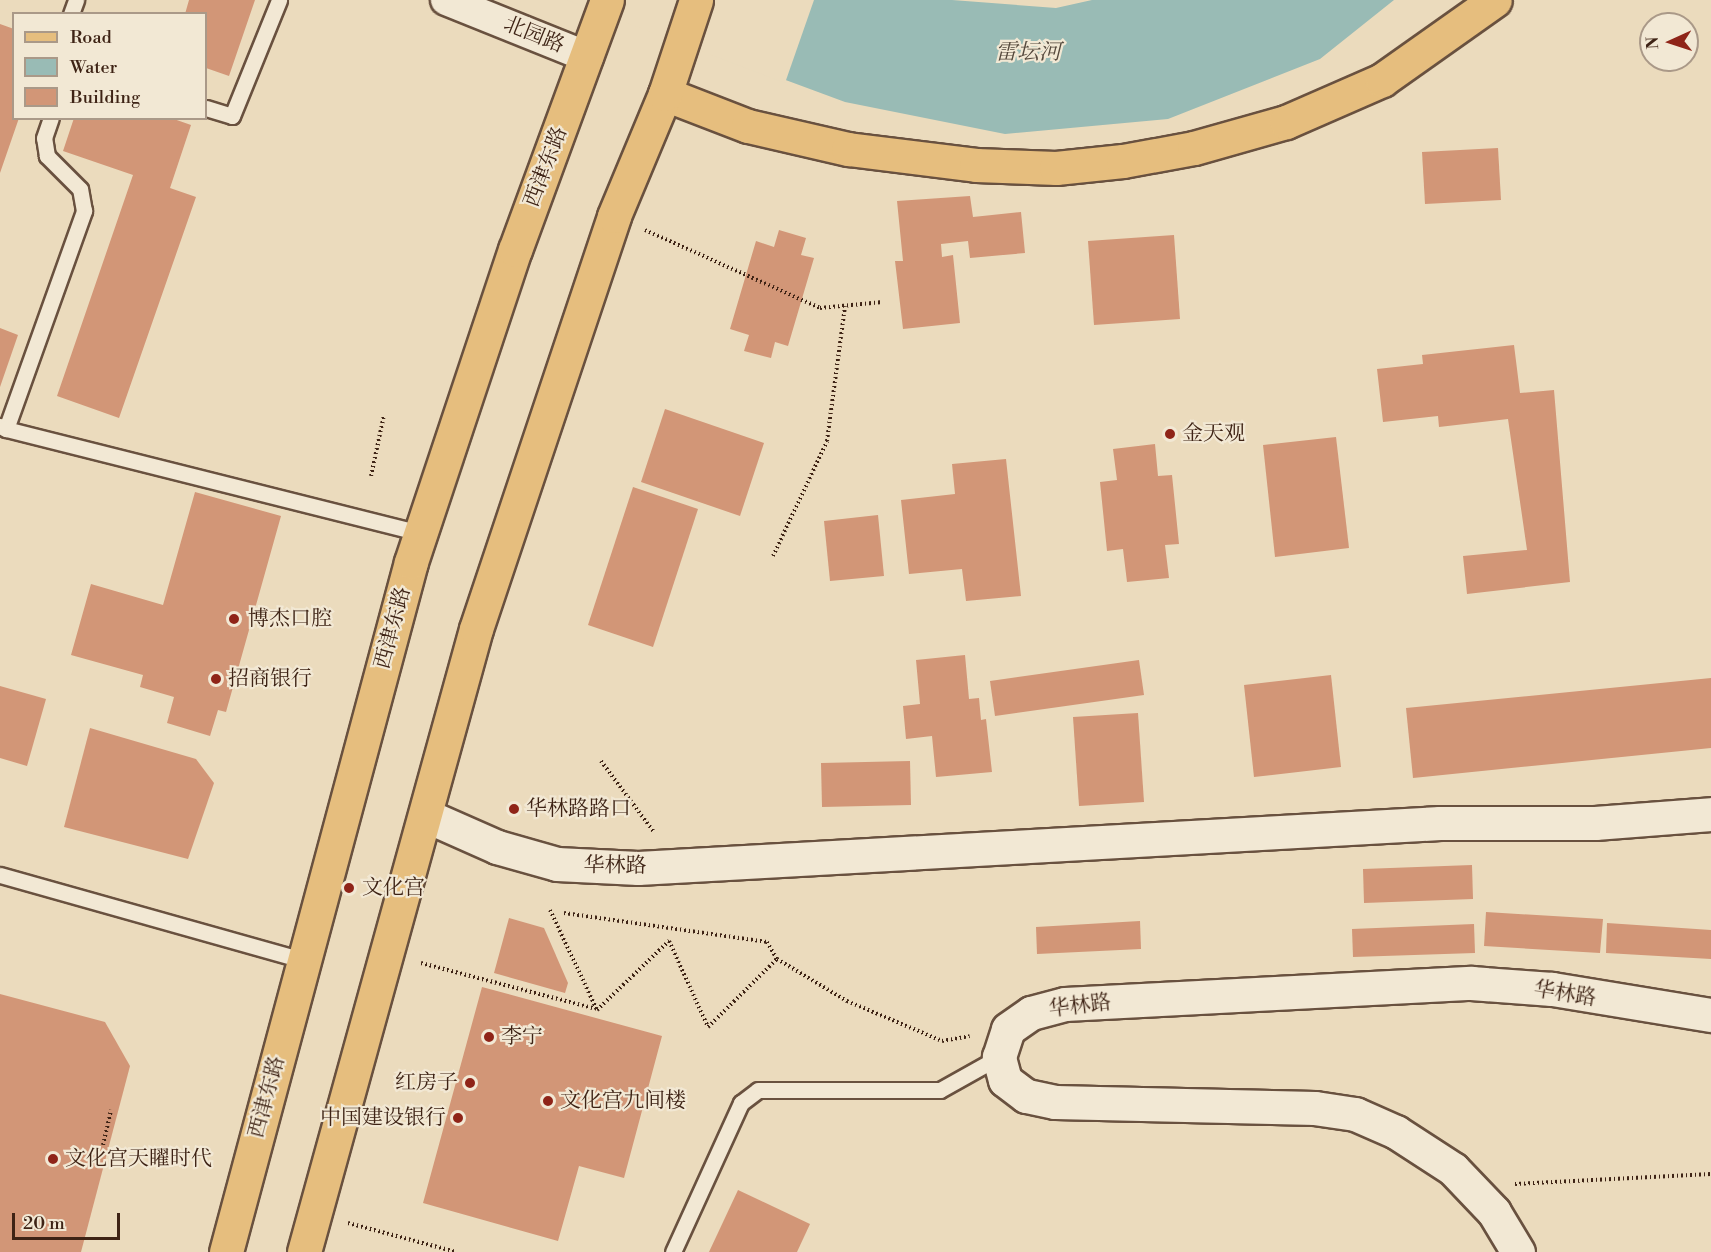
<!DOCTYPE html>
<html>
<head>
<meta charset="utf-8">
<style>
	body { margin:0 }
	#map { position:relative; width:1711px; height:1252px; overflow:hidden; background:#ebdbbd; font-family:"Libre Bodoni","Noto Serif SC",serif }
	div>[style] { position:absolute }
	.water>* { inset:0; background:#99bbb5 }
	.pier>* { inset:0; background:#ebdbbd }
	.building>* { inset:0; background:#d29677 }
	.path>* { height:4px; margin-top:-2px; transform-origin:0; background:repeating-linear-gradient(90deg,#3e2315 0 1.5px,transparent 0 4.5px) }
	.roads { filter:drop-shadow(2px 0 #69513f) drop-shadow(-2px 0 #69513f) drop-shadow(0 2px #69513f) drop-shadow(0 -2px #69513f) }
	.service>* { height:15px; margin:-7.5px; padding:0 7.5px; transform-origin:7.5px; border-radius:7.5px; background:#f2e8d4 }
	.minor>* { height:30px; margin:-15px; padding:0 15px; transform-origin:15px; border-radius:15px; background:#f2e8d4 }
	.tertiary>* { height:33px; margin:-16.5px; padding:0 16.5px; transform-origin:16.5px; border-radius:16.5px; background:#f2e8d4 }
	.primary>* { height:33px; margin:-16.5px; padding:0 16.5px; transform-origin:16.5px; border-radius:16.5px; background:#e6be7e }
	.dots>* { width:16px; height:16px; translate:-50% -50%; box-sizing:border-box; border:3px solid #f2e8d4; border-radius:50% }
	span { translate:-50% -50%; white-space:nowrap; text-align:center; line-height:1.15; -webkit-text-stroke:4.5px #f2e8d4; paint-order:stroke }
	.street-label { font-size:21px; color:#3e2315 }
	.poi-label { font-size:21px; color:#3e2315 }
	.left { translate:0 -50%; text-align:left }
	.right { translate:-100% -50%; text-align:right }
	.water-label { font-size:22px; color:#55493d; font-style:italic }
	.legend { position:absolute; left:12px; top:12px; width:195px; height:108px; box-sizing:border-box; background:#f2e8d4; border:2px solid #a98; margin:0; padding:8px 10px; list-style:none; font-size:18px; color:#3e2315 }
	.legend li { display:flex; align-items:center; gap:12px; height:30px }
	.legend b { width:30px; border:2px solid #a98 }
	.north { position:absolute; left:1639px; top:12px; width:60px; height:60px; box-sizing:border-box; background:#f2e8d4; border:2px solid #a98; border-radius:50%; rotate:267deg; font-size:16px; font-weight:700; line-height:24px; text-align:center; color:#3e2315 }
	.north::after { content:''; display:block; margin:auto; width:21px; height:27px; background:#8f2418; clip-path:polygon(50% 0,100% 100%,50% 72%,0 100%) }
	.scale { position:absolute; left:12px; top:1213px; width:108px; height:27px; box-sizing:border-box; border:3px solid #3e2315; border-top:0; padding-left:8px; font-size:18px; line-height:21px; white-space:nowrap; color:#3e2315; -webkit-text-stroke:4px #f2e8d4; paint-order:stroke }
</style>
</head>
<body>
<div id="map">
	<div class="water">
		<i style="clip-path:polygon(570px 0,952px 0,1056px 8px,1092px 0,1394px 0,1320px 59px,1168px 119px,1005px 134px,845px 102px)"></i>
	</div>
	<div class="pier">
		<i style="clip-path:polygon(567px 0,814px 0,785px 83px)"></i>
	</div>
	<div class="building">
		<i style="clip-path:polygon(189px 0,255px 0,229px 76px,206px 68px,206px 14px,185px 14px)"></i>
		<i style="clip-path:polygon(0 24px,14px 29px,14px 118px,19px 118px,0 173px)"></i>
		<i style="clip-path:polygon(74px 118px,171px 118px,191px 125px,170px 188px,196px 197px,119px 418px,57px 396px,133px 175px,63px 151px)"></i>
		<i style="clip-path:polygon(1498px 148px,1501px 200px,1425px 204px,1422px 152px)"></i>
		<i style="clip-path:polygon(970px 196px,973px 217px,1021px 212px,1025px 253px,970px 258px,968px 241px,941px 244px,942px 257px,953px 255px,960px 323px,903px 329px,895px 261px,903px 261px,897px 201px)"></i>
		<i style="clip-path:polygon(779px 230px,806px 238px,801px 255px,814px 258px,788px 346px,775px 342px,771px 358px,744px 351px,749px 335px,730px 329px,756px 241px,774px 247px)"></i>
		<i style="clip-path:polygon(1174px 235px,1180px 319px,1094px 325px,1088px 241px)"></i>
		<i style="clip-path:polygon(0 328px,18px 335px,0 387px)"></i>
		<i style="clip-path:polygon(1514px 345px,1520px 393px,1554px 390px,1570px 582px,1467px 594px,1463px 556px,1527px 550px,1508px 419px,1439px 427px,1438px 416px,1383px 422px,1377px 369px,1423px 364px,1422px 355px)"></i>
		<i style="clip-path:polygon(665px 409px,764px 443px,740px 516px,641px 482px)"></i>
		<i style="clip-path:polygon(1336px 437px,1349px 548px,1275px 557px,1263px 445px)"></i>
		<i style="clip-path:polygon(1155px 444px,1158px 476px,1172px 475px,1179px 544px,1165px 545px,1169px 578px,1127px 582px,1123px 549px,1107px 551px,1100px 482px,1117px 480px,1113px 449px)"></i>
		<i style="clip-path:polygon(1006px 459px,1021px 596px,966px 601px,962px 569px,909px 574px,901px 500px,955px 494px,952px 464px)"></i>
		<i style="clip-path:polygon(633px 487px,698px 509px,653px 647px,588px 625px)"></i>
		<i style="clip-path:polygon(195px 492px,281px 516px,226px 712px,218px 710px,210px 736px,167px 723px,174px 697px,140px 687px,143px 675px,71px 655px,91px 584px,163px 605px)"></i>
		<i style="clip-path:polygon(878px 515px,884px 576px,830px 581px,824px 521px)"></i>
		<i style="clip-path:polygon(965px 655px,969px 699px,979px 698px,981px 720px,986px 719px,992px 772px,936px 777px,932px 736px,906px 739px,903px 706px,920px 704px,916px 660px)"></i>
		<i style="clip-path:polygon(1139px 660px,1144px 695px,995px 716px,990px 681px)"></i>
		<i style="clip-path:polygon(1331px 675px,1341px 767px,1254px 777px,1244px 685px)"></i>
		<i style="clip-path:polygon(1711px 678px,1711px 748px,1413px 778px,1406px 708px)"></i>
		<i style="clip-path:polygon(0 686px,46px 699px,27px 766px,0 758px)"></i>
		<i style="clip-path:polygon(1138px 713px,1144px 802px,1079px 806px,1073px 717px)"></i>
		<i style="clip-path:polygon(90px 728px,196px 759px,214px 783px,188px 859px,64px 827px)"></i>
		<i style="clip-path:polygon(910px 761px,911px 805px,822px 807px,821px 763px)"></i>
		<i style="clip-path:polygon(1472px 865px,1473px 899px,1364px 903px,1363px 869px)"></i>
		<i style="clip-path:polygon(1486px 912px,1603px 919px,1600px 953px,1484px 946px)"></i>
		<i style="clip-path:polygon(509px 918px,544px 928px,568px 983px,565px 993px,494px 973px)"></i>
		<i style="clip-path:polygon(1140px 921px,1141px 949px,1037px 954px,1036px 927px)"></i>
		<i style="clip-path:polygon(1607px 923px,1711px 930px,1711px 959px,1606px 953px)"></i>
		<i style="clip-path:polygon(1474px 924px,1475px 953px,1353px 957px,1352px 929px)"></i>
		<i style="clip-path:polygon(482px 987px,662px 1036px,624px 1178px,579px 1166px,558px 1241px,423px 1203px)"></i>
		<i style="clip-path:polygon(0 994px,105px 1022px,130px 1066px,81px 1252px,0 1252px)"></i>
		<i style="clip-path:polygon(738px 1190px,810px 1224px,797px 1252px,709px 1252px)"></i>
	</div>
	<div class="path">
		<i style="left:645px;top:230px;width:192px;rotate:24deg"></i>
		<i style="left:820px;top:308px;width:63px;rotate:-5.4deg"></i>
		<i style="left:371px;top:476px;width:62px;rotate:-78deg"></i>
		<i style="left:773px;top:556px;width:127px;rotate:-64.8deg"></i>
		<i style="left:827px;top:441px;width:136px;rotate:-82.4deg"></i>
		<i style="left:601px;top:761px;width:89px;rotate:53.3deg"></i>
		<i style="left:550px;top:910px;width:110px;rotate:64.8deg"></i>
		<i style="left:597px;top:1010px;width:100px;rotate:-43.8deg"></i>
		<i style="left:669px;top:941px;width:94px;rotate:65.6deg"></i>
		<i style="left:708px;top:1027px;width:97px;rotate:-44.6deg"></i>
		<i style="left:564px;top:913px;width:205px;rotate:8.1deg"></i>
		<i style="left:767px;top:942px;width:20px;rotate:60deg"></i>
		<i style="left:777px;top:959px;width:82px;rotate:31deg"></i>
		<i style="left:847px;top:1001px;width:103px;rotate:22.8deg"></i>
		<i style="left:942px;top:1041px;width:28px;rotate:-10deg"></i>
		<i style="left:421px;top:963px;width:181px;rotate:14.7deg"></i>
		<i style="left:103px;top:1145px;width:36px;rotate:-77deg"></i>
		<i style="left:1515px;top:1184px;width:196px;rotate:-2.9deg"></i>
		<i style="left:348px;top:1223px;width:112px;rotate:15deg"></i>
	</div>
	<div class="roads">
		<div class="service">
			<i style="left:71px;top:14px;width:15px;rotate:-70deg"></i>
			<i style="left:206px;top:108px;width:27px;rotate:17deg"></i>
			<i style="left:232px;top:116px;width:125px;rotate:-67.9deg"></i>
			<i style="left:0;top:426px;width:7px;rotate:27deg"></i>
			<i style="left:6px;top:429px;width:232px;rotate:-70.3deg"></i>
			<i style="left:84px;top:211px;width:22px;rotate:-100deg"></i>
			<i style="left:80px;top:189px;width:47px;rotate:-135deg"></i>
			<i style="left:47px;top:156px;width:18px;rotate:-99deg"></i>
			<i style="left:44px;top:138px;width:21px;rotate:-71deg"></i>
			<i style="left:6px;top:429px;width:428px;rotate:14.1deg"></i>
			<i style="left:0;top:875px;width:315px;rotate:15.7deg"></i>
			<i style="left:673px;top:1252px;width:164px;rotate:-65.5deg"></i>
			<i style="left:741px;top:1103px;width:21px;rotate:-37deg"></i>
			<i style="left:758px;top:1090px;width:182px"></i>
			<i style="left:940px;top:1090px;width:68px;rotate:-29.2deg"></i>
		</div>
		<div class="minor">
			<i style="left:446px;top:0;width:153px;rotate:21.9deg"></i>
		</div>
		<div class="tertiary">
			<i style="left:427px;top:816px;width:77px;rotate:23.9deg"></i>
			<i style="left:497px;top:847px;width:62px;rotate:15.8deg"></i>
			<i style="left:557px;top:864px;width:81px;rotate:2.8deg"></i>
			<i style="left:638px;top:868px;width:803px;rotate:-3.21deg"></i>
			<i style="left:1440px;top:823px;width:155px"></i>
			<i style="left:1595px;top:823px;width:116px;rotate:-4.4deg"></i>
			<i style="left:1518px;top:1252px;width:47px;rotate:-121deg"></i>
			<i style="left:1494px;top:1212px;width:59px;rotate:-133.6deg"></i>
			<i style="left:1453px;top:1169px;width:68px;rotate:-147deg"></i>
			<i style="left:1396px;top:1132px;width:45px;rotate:-156.3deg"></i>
			<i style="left:1355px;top:1114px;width:40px;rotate:-171.5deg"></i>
			<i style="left:1315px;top:1108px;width:260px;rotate:-178.7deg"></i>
			<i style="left:1055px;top:1102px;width:30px;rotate:-168deg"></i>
			<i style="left:1026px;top:1096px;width:26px;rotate:-143deg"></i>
			<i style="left:1005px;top:1080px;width:24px;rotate:-105deg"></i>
			<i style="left:999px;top:1057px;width:29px;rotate:-72deg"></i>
			<i style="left:1008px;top:1029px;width:28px;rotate:-35deg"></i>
			<i style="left:1031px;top:1013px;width:35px;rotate:-15deg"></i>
			<i style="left:1065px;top:1004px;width:407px;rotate:-3deg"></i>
			<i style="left:1471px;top:983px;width:81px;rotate:4.2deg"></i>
			<i style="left:1552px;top:989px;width:161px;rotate:9.3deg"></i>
		</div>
		<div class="primary">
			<i style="left:665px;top:94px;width:89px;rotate:21.1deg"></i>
			<i style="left:748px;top:126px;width:103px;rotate:13deg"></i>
			<i style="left:848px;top:149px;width:129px;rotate:7.1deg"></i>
			<i style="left:976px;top:165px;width:80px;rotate:2.1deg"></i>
			<i style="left:1056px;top:168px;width:67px;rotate:-6deg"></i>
			<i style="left:1123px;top:161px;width:72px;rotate:-10.4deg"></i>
			<i style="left:1194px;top:148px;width:96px;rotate:-15.8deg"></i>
			<i style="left:1286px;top:122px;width:105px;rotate:-23.6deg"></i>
			<i style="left:1382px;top:80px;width:138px;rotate:-35.3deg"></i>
			<i style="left:226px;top:1252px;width:714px;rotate:-74.99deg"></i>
			<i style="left:411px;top:562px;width:329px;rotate:-71.6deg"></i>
			<i style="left:515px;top:250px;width:266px;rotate:-69.8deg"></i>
			<i style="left:304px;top:1252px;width:646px;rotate:-74.57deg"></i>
			<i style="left:476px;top:629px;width:435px;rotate:-71.5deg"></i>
			<i style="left:614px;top:216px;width:132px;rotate:-67.3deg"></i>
			<i style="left:665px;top:94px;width:99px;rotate:-71.7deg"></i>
		</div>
	</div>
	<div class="dots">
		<i style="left:1170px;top:434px;background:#8f2418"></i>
		<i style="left:234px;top:619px;background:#8f2418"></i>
		<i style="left:216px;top:679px;background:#8f2418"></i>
		<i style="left:514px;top:809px;background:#8f2418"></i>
		<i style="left:349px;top:888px;background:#8f2418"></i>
		<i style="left:489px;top:1037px;background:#8f2418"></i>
		<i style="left:470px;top:1083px;background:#8f2418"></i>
		<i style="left:548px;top:1101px;background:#8f2418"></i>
		<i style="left:458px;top:1118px;background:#8f2418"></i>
		<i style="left:53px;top:1159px;background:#8f2418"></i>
	</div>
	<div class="street-label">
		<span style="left:534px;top:35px;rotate:22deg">北园路</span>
		<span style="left:546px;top:167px;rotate:-69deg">西津东路</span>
		<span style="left:393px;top:628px;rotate:-75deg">西津东路</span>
		<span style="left:615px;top:866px;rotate:1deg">华林路</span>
		<span style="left:1565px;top:994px;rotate:9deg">华林路</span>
		<span style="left:1080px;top:1006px;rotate:-7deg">华林路</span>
		<span style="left:267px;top:1097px;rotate:-75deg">西津东路</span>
	</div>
	<div class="poi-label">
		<span class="left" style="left:1182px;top:434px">金天观</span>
		<span class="left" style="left:248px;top:619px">博杰口腔</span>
		<span class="left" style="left:228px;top:679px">招商银行</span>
		<span class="left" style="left:526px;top:809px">华林路路口</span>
		<span class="left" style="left:362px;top:888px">文化宫</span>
		<span class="left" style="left:501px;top:1037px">李宁</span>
		<span class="right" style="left:458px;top:1083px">红房子</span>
		<span class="left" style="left:560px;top:1101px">文化宫九间楼</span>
		<span class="right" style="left:446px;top:1118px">中国建设银行</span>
		<span class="left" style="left:65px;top:1159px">文化宫天矅时代</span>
	</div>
	<div class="water-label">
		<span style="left:1028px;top:53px">雷坛河</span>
	</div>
	<ul class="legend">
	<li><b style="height:8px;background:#e6be7e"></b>Road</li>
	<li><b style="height:16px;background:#99bbb5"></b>Water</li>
	<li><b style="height:16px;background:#d29677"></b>Building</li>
	</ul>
	<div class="north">N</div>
	<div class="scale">20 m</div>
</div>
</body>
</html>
